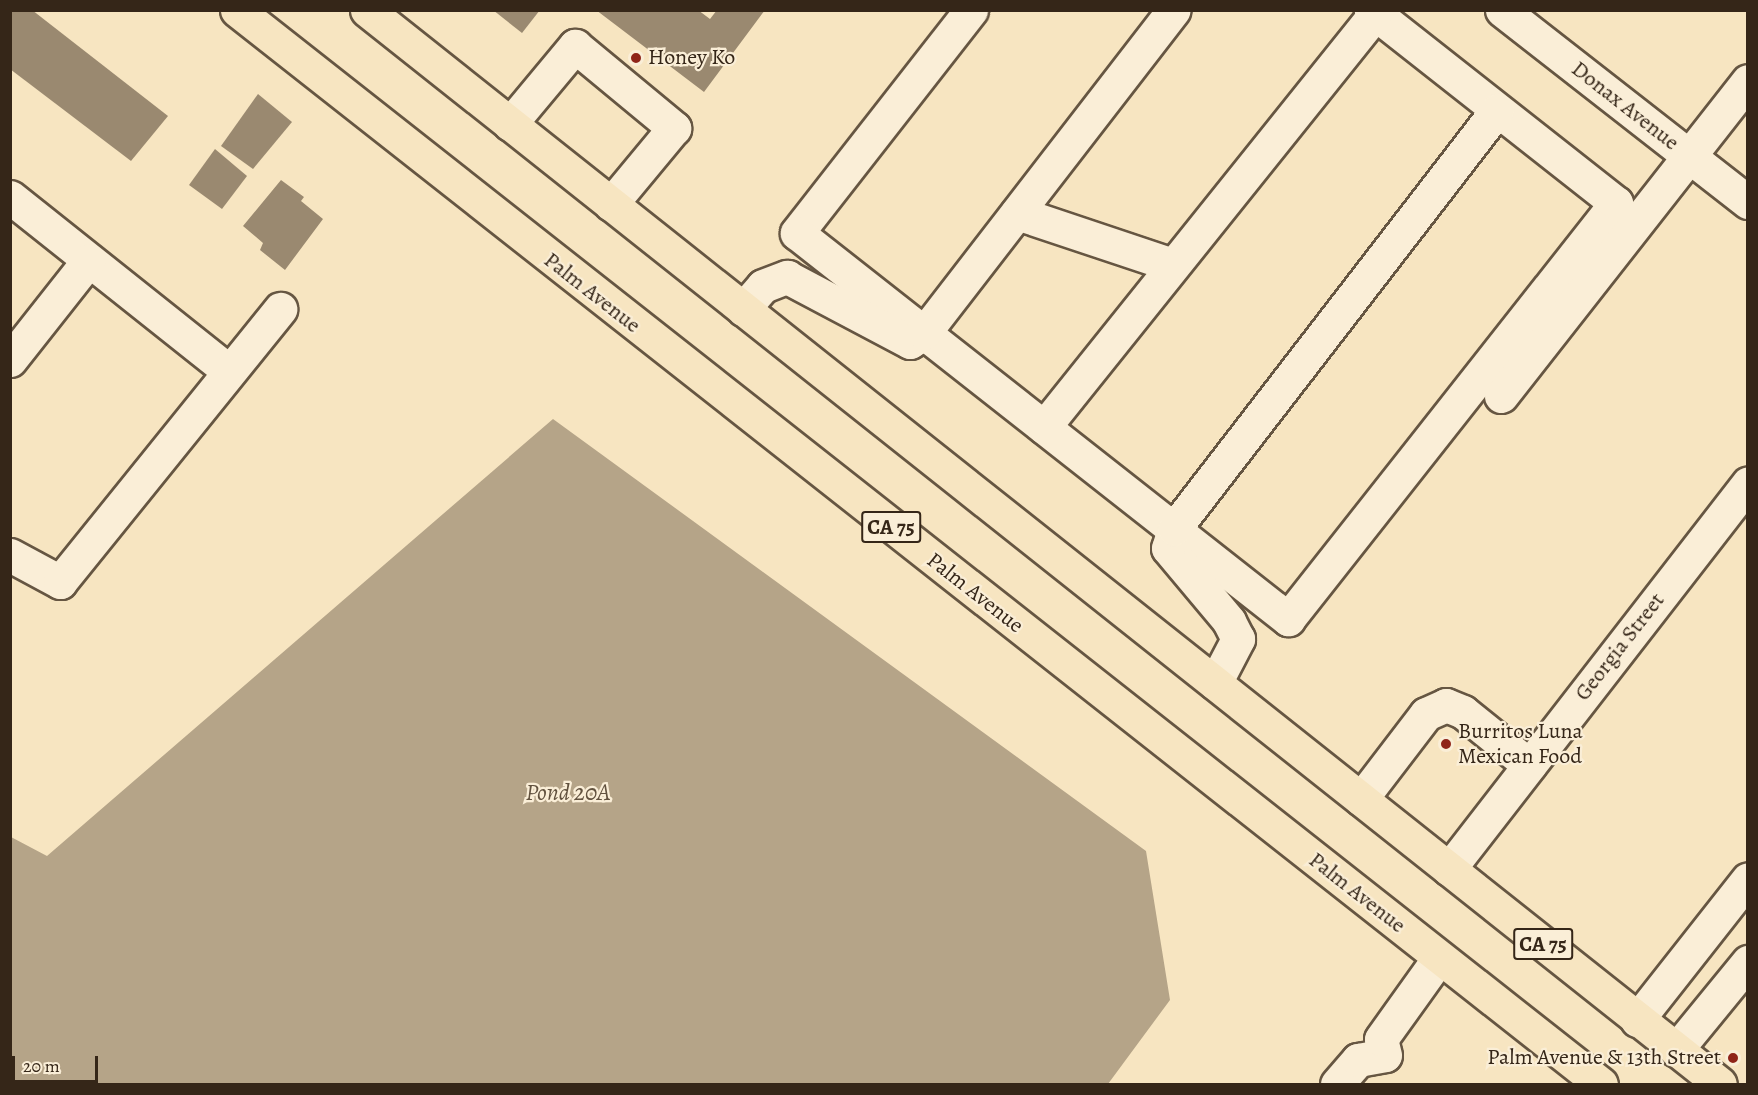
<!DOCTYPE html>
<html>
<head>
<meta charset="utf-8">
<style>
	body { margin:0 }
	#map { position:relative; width:1758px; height:1095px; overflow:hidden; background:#f7e5c1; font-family:Alegreya,serif }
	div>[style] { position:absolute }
	.water>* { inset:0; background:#b5a488 }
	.building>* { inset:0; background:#9a8970 }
	.roads { filter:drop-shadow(2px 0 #665642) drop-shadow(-2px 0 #665642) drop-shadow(0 2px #665642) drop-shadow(0 -2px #665642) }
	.minor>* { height:33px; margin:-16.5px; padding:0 16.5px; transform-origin:16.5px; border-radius:16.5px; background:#faeed7 }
	.highway>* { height:33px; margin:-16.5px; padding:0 16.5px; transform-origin:16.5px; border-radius:16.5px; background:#f7e5c1 }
	.dots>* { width:16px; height:16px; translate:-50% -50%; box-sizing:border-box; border:3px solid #faeed7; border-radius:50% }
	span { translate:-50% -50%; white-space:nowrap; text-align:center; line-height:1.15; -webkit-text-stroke:4.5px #faeed7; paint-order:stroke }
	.shield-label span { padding:2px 4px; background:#faeed7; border:2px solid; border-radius:4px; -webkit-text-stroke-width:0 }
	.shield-label { font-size:21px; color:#352618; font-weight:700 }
	.poi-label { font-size:22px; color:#352618 }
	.left { translate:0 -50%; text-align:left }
	.right { translate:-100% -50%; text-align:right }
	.street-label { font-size:22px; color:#352618 }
	.water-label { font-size:24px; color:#62523f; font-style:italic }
	.frame { position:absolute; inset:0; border:12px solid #352618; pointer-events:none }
	.scale { position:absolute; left:12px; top:1056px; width:86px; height:27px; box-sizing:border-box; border:3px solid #352618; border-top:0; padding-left:8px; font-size:18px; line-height:21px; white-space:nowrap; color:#352618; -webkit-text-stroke:4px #faeed7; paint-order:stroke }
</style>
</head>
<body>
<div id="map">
	<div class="water">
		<i style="clip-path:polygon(553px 419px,1146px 851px,1170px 1000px,1108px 1084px,11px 1084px,11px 837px,47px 856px)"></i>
	</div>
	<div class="building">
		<i style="clip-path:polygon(10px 10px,32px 10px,168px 116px,131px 161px,10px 69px)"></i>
		<i style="clip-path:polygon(493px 10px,540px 10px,522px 33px)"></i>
		<i style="clip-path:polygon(596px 10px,698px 10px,710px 19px,717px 10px,765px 10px,704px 92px)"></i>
		<i style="clip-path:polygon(258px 94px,292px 122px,253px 169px,221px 146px)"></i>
		<i style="clip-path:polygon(215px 149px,247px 176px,222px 209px,189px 185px)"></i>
		<i style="clip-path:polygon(281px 180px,304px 197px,301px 201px,323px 219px,285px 270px,260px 250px,263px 243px,243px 226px)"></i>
	</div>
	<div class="roads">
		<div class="minor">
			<i style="left:971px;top:10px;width:283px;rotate:128deg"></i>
			<i style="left:797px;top:233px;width:625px;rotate:38.17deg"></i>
			<i style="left:1288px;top:619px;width:530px;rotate:-51.75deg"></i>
			<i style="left:1616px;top:203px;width:312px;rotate:-141.8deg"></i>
			<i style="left:1502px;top:10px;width:312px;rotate:38deg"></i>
			<i style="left:510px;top:124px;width:102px;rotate:-50.2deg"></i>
			<i style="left:575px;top:46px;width:129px;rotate:39.6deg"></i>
			<i style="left:674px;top:128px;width:99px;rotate:129.7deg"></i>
			<i style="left:10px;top:197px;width:280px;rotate:38.5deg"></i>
			<i style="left:1017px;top:213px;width:163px;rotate:18.5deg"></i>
			<i style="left:743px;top:309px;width:30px;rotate:-49deg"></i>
			<i style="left:763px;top:286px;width:26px;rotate:-21deg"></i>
			<i style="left:787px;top:277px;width:139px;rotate:27.9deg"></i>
			<i style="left:910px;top:342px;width:17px;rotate:-33deg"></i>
			<i style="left:924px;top:333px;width:408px;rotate:-52.3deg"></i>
			<i style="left:10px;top:360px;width:127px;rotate:-51.7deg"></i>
			<i style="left:1501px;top:396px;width:400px;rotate:-51.9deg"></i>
			<i style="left:1044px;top:427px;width:529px;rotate:-51.29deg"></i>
			<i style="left:10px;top:555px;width:57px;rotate:28.4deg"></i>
			<i style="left:60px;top:582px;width:351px;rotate:-51.1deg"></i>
			<i style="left:1215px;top:683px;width:50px;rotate:-62.4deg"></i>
			<i style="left:1238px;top:639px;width:20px;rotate:-117deg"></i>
			<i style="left:1229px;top:621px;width:95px;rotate:-129.9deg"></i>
			<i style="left:1168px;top:548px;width:20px;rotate:-72deg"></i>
			<i style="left:1174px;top:529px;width:529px;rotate:-52.37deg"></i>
			<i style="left:1361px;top:799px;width:107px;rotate:-52.6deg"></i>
			<i style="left:1426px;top:714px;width:22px;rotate:-24deg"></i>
			<i style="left:1446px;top:705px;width:18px;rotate:22deg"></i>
			<i style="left:1463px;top:712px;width:85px;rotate:38.8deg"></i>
			<i style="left:1449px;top:869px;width:488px;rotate:-52.2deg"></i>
			<i style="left:1637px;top:1020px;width:179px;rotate:-51.8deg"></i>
			<i style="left:1676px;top:1050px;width:114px;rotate:-50.7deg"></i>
			<i style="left:1337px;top:1084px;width:32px;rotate:-49deg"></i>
			<i style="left:1358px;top:1060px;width:27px;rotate:-10deg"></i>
			<i style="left:1385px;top:1055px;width:16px;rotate:-104deg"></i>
			<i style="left:1381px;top:1039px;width:100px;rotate:-54.4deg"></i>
		</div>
		<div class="highway">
			<i style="left:237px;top:10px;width:1736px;rotate:38.22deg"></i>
			<i style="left:367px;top:10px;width:1727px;rotate:38.44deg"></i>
		</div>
	</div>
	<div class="dots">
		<i style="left:636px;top:58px;background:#8f2418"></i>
		<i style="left:1446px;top:744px;background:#8f2418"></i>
		<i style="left:1733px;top:1058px;background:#8f2418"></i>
	</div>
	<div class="shield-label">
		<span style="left:891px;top:527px">CA 75</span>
		<span style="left:1543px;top:944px">CA 75</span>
	</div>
	<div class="poi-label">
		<span class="left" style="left:648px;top:58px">Honey Ko</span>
		<span class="left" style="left:1458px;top:744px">Burritos Luna<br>Mexican Food</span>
		<span class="right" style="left:1721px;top:1058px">Palm Avenue &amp; 13th Street</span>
	</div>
	<div class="street-label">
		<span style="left:1625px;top:106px;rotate:38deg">Donax Avenue</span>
		<span style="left:592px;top:293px;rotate:38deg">Palm Avenue</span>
		<span style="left:975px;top:593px;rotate:38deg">Palm Avenue</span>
		<span style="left:1620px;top:647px;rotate:-52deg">Georgia Street</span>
		<span style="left:1357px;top:893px;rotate:38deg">Palm Avenue</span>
	</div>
	<div class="water-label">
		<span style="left:568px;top:793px">Pond 20A</span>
	</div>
	<div class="frame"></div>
	<div class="scale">20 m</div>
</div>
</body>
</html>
